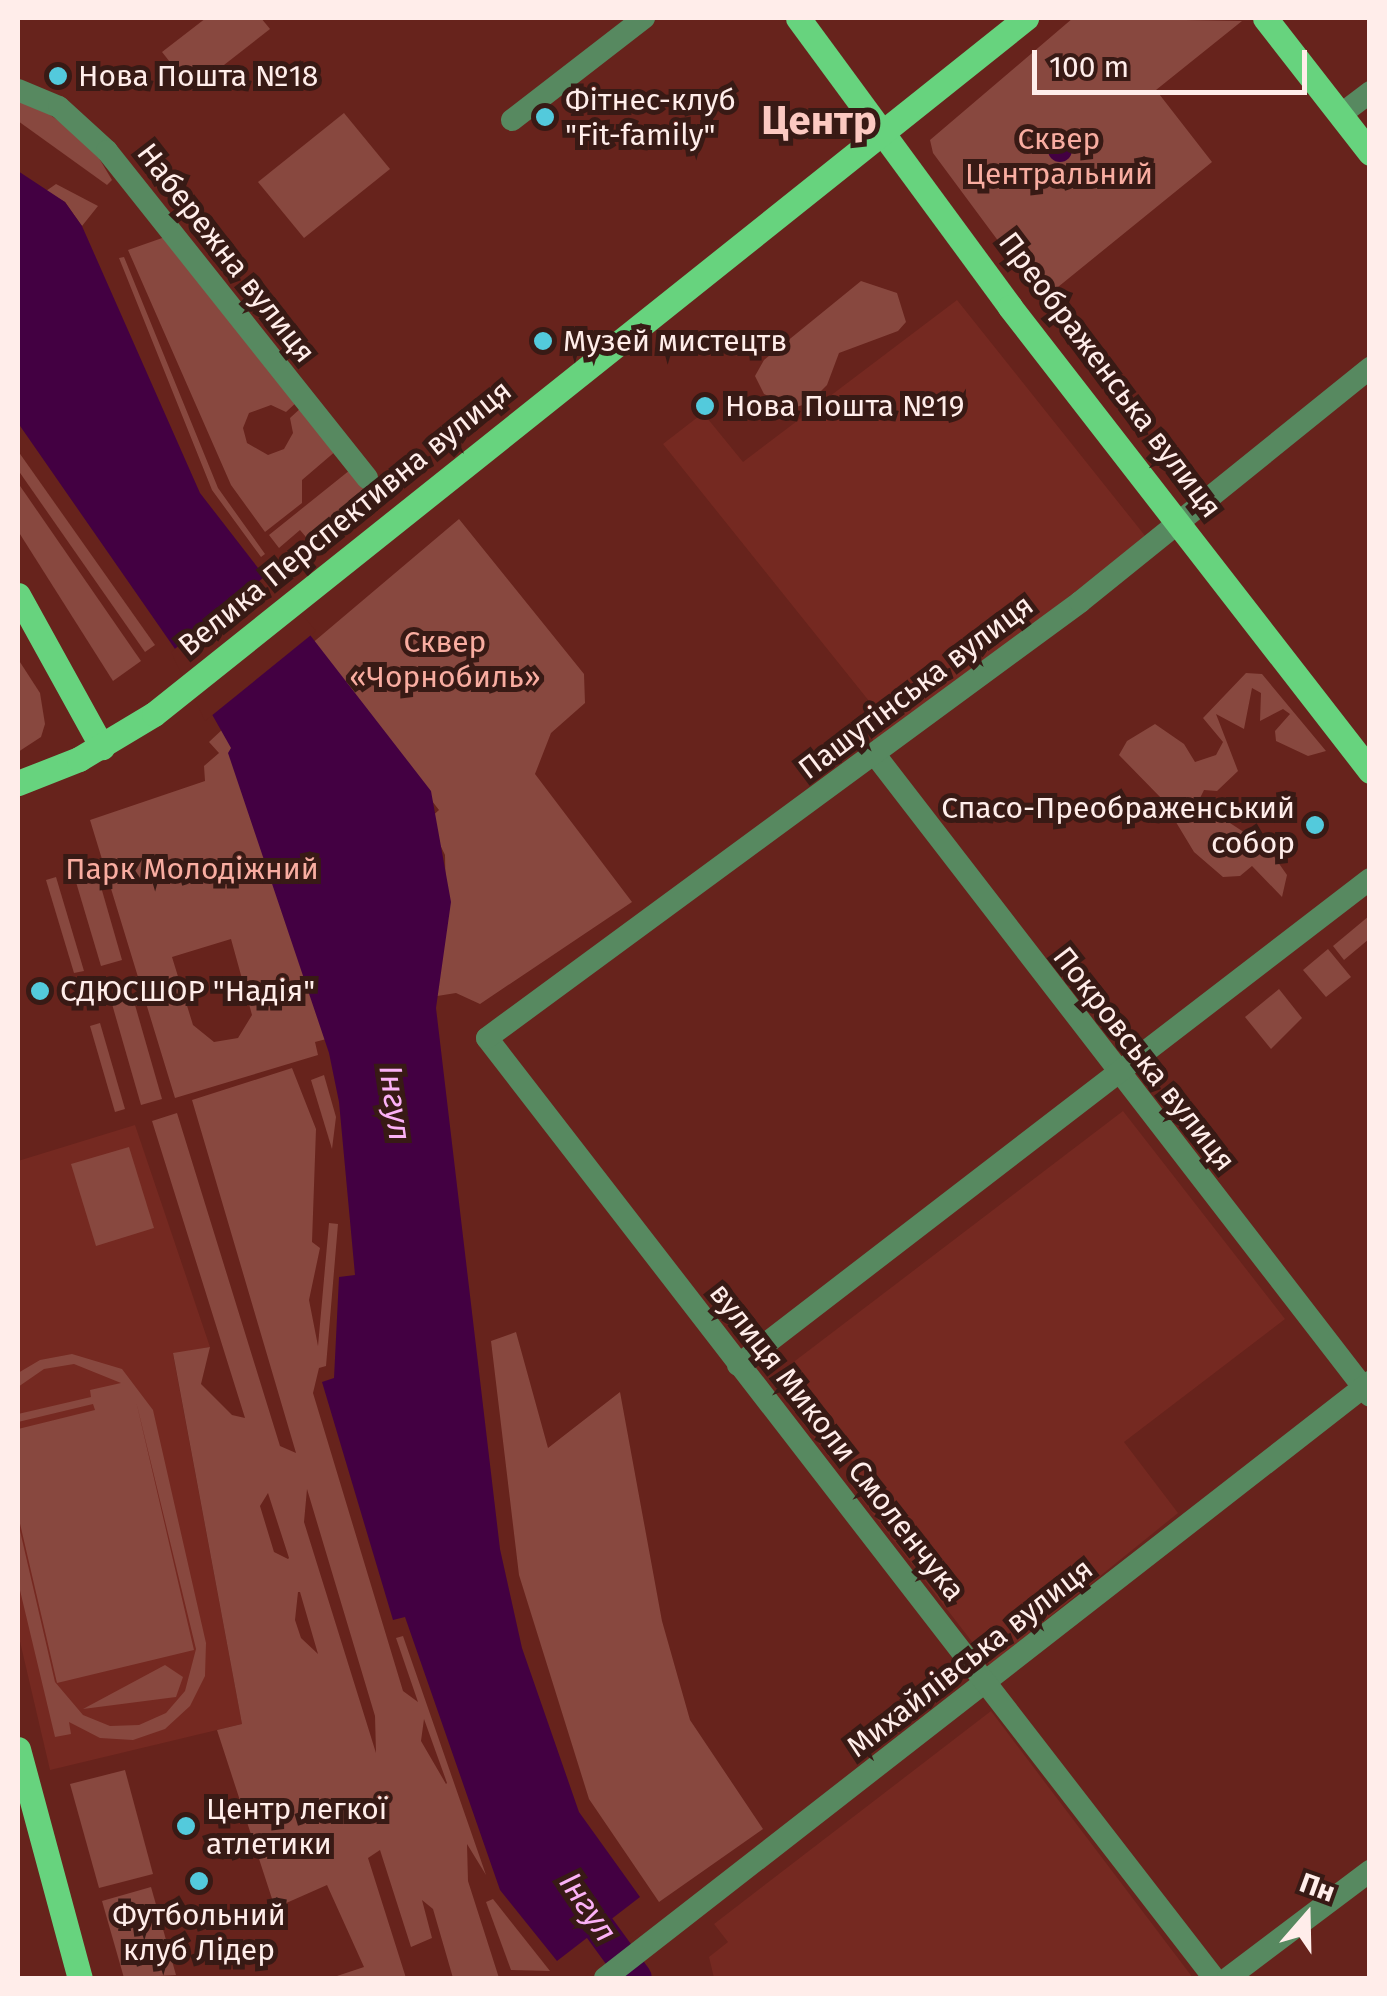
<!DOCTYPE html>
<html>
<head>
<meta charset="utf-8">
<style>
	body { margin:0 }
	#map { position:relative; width:1387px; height:1996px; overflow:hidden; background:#67231c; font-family:"Fira Sans",sans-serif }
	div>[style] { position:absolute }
	.built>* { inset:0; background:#752921 }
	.green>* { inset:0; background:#88483f }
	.water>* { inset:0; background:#430042 }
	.round { border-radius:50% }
	.pier>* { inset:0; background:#67231c }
	.river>* { height:32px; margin:-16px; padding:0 16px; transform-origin:16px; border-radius:16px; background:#430042 }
	.minor>* { height:22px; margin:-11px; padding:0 11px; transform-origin:11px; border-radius:11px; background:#578960 }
	.major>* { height:25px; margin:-12.5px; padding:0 12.5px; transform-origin:12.5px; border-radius:12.5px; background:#67d37e }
	.dots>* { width:28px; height:28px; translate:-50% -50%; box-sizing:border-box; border:5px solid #381a15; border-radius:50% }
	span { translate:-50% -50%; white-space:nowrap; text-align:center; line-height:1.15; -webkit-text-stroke:10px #381a15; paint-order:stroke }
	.poi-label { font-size:30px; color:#ffedea }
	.left { translate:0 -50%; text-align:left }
	.right { translate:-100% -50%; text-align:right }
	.park-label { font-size:30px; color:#f9ada1 }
	.street-label { font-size:30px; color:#ffedea }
	.water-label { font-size:32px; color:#fbb1f6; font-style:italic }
	.district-label { font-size:40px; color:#fcc9c1; font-weight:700 }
	.frame { position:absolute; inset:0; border:20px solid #ffedea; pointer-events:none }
	.north { position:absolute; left:1257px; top:1866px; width:100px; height:100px; -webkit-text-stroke:8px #381a15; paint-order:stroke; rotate:20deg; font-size:28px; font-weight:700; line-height:40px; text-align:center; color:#ffedea }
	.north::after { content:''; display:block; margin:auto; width:35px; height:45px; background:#ffedea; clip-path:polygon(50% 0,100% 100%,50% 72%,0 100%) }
	.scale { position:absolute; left:1032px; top:50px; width:275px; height:45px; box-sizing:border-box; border:5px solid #ffedea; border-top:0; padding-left:12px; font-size:30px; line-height:35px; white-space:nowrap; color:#ffedea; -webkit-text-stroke:8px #381a15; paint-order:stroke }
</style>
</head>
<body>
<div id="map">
	<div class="built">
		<i style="clip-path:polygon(957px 300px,1146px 537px,877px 745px,861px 724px,877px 711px,663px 444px,703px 413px,743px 462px)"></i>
		<i style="clip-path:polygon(1123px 1111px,1285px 1319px,1124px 1442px,1178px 1513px,990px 1665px,847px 1480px,859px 1471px,854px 1464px,842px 1448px,829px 1457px,770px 1380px)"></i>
		<i style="clip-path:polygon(135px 1125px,210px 1347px,173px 1354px,242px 1724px,50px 1770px,18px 1633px,18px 1161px)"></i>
		<i style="clip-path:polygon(991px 1711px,1193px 1978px,714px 1978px,709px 1957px,728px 1942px,714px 1924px)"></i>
	</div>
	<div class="green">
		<i style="clip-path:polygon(206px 18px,261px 18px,270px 29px,192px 90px,162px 52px)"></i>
		<i style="clip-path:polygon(1073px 18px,1242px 21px,1156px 90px,1212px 162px,1042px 300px,933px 153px,930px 140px)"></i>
		<i style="clip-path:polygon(32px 102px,90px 143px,112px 180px,107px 185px,18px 121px,18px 103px)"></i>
		<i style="clip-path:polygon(344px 113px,390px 169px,304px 238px,258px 182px)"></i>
		<i style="clip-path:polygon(56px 184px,98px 206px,82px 226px,65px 202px,46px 191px)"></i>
		<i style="clip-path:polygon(165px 237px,298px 401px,286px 412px,271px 405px,249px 413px,243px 428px,247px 443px,268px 455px,284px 449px,293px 433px,290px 418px,303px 406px,337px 450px,302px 480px,302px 503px,265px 532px,231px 485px,128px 250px)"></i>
		<i style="clip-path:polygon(124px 257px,218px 488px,265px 554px,261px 557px,212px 490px,119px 258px)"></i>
		<i style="clip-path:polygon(861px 281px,897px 293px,906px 322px,898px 331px,839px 353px,827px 385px,809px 403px,793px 408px,764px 394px,755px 376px,764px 360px)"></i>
		<i style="clip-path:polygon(18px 451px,155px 645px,145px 652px,18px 470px)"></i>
		<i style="clip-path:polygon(350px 470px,371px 495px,311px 543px,300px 530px,279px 548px,269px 535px)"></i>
		<i style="clip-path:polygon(18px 483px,141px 661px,113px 681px,18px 531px)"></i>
		<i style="clip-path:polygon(459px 519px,584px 674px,585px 703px,551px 733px,535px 774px,632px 902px,480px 1004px,456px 993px,431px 997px,446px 910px,445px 855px,428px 820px,439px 810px,310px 645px)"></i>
		<i style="clip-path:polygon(18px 659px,40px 693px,45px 724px,41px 737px,18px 752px)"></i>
		<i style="clip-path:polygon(1246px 673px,1262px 674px,1326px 751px,1308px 756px,1276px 741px,1275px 731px,1290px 714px,1283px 709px,1260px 721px,1261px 693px,1252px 688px,1244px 729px,1216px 714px,1238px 771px,1217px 791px,1204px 790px,1198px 802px,1268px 848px,1287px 875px,1282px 897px,1252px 866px,1240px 876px,1223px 877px,1194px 852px,1162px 799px,1119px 755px,1127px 741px,1155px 724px,1184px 744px,1195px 762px,1216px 755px,1223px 742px,1203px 718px)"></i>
		<i style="clip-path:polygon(evenodd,226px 726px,334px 1037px,315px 1042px,318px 1055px,175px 1098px,90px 820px,205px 781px,204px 766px,219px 753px,209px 742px,226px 726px,231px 939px,252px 1015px,238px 1038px,214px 1042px,193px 1025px,172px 957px,231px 939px)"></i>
		<i style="clip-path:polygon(95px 866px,122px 960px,101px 966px,73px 872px)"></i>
		<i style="clip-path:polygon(56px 877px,84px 971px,74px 973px,46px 880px)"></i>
		<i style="clip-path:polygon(1369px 916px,1369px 939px,1344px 960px,1333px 946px)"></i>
		<i style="clip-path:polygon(1328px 949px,1351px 977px,1326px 997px,1303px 970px)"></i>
		<i style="clip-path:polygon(1279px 989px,1302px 1018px,1271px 1049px,1245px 1017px)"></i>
		<i style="clip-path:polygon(131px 991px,162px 1099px,141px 1105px,110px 997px)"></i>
		<i style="clip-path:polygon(100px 1023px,125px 1109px,115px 1112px,90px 1026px)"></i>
		<i style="clip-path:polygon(evenodd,292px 1068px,316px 1129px,312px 1242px,320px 1248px,309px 1300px,318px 1346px,329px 1223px,338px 1224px,326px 1366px,319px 1368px,313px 1393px,403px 1691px,418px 1702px,396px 1638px,403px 1636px,486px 1875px,467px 1844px,468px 1881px,499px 1978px,453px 1978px,433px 1909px,422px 1900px,432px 1938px,411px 1947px,380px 1850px,368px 1858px,406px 1978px,331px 1978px,364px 1967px,327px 1885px,275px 1908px,217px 1730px,242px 1724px,173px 1353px,210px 1347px,201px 1384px,232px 1415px,245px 1418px,152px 1121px,177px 1113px,280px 1446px,296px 1453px,192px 1100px,292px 1068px,307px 1489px,375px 1716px,376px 1753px,304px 1522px,307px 1489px,292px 1068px,268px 1493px,289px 1558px,288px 1559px,274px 1552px,260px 1506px,268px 1493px,292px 1068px,298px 1592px,300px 1592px,318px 1654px,301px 1638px,295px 1620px,298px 1592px,292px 1068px,424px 1719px,447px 1783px,446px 1784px,421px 1741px,424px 1719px)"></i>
		<i style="clip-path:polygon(324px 1075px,336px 1117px,332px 1149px,311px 1080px)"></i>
		<i style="clip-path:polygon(129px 1147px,154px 1228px,96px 1246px,71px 1164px)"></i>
		<i style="clip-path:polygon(516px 1332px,548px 1448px,620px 1392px,662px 1621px,690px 1720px,763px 1829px,659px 1902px,589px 1799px,519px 1575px,491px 1341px)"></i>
		<i style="clip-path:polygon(72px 1354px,122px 1369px,153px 1410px,206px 1643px,205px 1676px,190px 1706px,165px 1729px,133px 1740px,100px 1738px,69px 1722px,71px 1734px,55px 1737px,18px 1582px,18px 1522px,55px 1682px,83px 1715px,110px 1726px,139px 1725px,166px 1713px,185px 1691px,196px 1649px,136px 1401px,194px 1650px,57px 1683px,18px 1515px,18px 1429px,95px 1410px,93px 1404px,18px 1422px,18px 1414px,91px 1397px,90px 1390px,121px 1383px,74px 1364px,44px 1369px,18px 1387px,18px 1373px,40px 1360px)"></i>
		<i style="clip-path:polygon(165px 1665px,183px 1677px,176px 1697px,83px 1709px)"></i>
		<i style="clip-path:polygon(125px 1770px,153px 1874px,99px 1888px,70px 1784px)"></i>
		<i style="clip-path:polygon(151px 1887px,176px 1975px,124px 1978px,102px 1901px)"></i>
		<i style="clip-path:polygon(493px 1899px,550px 1971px,511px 1970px,486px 1902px)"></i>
	</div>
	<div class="water">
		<i class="round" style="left:1048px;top:138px;width:24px;height:24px"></i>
		<i style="clip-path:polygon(18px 171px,65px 202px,82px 226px,200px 493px,431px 791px,451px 902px,436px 1008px,500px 1549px,522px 1648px,579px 1812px,640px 1897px,557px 1961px,500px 1890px,405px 1617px,393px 1620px,322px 1382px,334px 1378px,339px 1277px,355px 1275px,339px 1102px,329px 1053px,228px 753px,231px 748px,175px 649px,18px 423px)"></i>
	</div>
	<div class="pier">
		<i style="clip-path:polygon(268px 574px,316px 631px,205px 721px,171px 652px)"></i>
		<i style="clip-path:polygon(640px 1931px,648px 1967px,633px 1978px,583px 1978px)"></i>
	</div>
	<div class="river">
		<i style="left:574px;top:1893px;width:105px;rotate:53.9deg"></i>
	</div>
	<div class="minor">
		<i style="left:18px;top:90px;width:44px;rotate:22.5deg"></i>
		<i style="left:59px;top:107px;width:65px;rotate:42.5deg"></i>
		<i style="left:107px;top:151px;width:418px;rotate:51.5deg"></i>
		<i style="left:1340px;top:115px;width:38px;rotate:-37deg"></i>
		<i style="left:512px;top:120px;width:167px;rotate:-37.7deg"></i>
		<i style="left:876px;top:756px;width:808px;rotate:52.34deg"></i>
		<i style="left:738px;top:1365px;width:797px;rotate:-37.56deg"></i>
		<i style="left:605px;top:1978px;width:970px;rotate:-37.92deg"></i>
		<i style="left:1214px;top:1978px;width:1188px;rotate:-127.72deg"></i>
		<i style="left:487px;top:1038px;width:736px;rotate:-36.32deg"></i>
		<i style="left:1080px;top:602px;width:373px;rotate:-38.9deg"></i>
		<i style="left:1228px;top:1978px;width:178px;rotate:-37deg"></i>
	</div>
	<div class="major">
		<i style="left:798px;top:18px;width:358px;rotate:53.7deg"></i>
		<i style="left:1010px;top:307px;width:587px;rotate:52.19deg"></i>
		<i style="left:1265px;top:18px;width:171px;rotate:52.1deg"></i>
		<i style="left:18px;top:595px;width:174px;rotate:61.1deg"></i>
		<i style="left:18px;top:783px;width:66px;rotate:-21.5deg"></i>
		<i style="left:79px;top:759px;width:87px;rotate:-31deg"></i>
		<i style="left:154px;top:714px;width:1116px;rotate:-38.6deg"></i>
		<i style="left:18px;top:1749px;width:237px;rotate:74.9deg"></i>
	</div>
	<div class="dots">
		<i style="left:58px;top:76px;background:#53cadc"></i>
		<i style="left:545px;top:117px;background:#53cadc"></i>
		<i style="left:543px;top:341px;background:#53cadc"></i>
		<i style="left:705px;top:406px;background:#53cadc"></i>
		<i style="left:1315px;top:825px;background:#53cadc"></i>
		<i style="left:40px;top:991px;background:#53cadc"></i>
		<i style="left:186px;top:1826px;background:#53cadc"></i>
		<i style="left:199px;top:1881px;background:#53cadc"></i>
	</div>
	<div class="poi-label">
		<span class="left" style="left:78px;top:76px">Нова Пошта №18</span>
		<span class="left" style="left:565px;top:117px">Фітнес-клуб<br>"Fit-family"</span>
		<span class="left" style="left:563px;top:341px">Музей мистецтв</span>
		<span class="left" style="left:725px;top:406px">Нова Пошта №19</span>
		<span class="right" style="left:1295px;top:825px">Спасо-Преображенський<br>собор</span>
		<span class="left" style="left:60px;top:991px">СДЮСШОР "Надія"</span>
		<span class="left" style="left:206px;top:1826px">Центр легкої<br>атлетики</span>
		<span style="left:199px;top:1932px">Футбольний<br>клуб Лідер</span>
	</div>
	<div class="park-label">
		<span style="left:1059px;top:156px">Сквер<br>Центральний</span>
		<span style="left:445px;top:659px">Сквер<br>«Чорнобиль»</span>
		<span style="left:192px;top:869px">Парк Молодіжний</span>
	</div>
	<div class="street-label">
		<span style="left:226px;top:253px;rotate:52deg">Набережна вулиця</span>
		<span style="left:1110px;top:375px;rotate:53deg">Преображенська вулиця</span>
		<span style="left:345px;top:518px;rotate:-39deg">Велика Перспективна вулиця</span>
		<span style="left:916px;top:687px;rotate:-37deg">Пашутінська вулиця</span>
		<span style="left:1144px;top:1059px;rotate:52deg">Покровська вулиця</span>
		<span style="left:837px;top:1442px;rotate:52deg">вулиця Миколи Смоленчука</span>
		<span style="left:970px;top:1658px;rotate:-38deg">Михайлівська вулиця</span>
	</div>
	<div class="water-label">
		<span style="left:395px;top:1103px;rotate:82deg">Інгул</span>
		<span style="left:588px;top:1907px;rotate:56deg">Інгул</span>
	</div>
	<div class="district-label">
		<span style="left:819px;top:121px">Центр</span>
	</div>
	<div class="frame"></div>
	<div class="north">Пн</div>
	<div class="scale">100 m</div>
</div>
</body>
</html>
